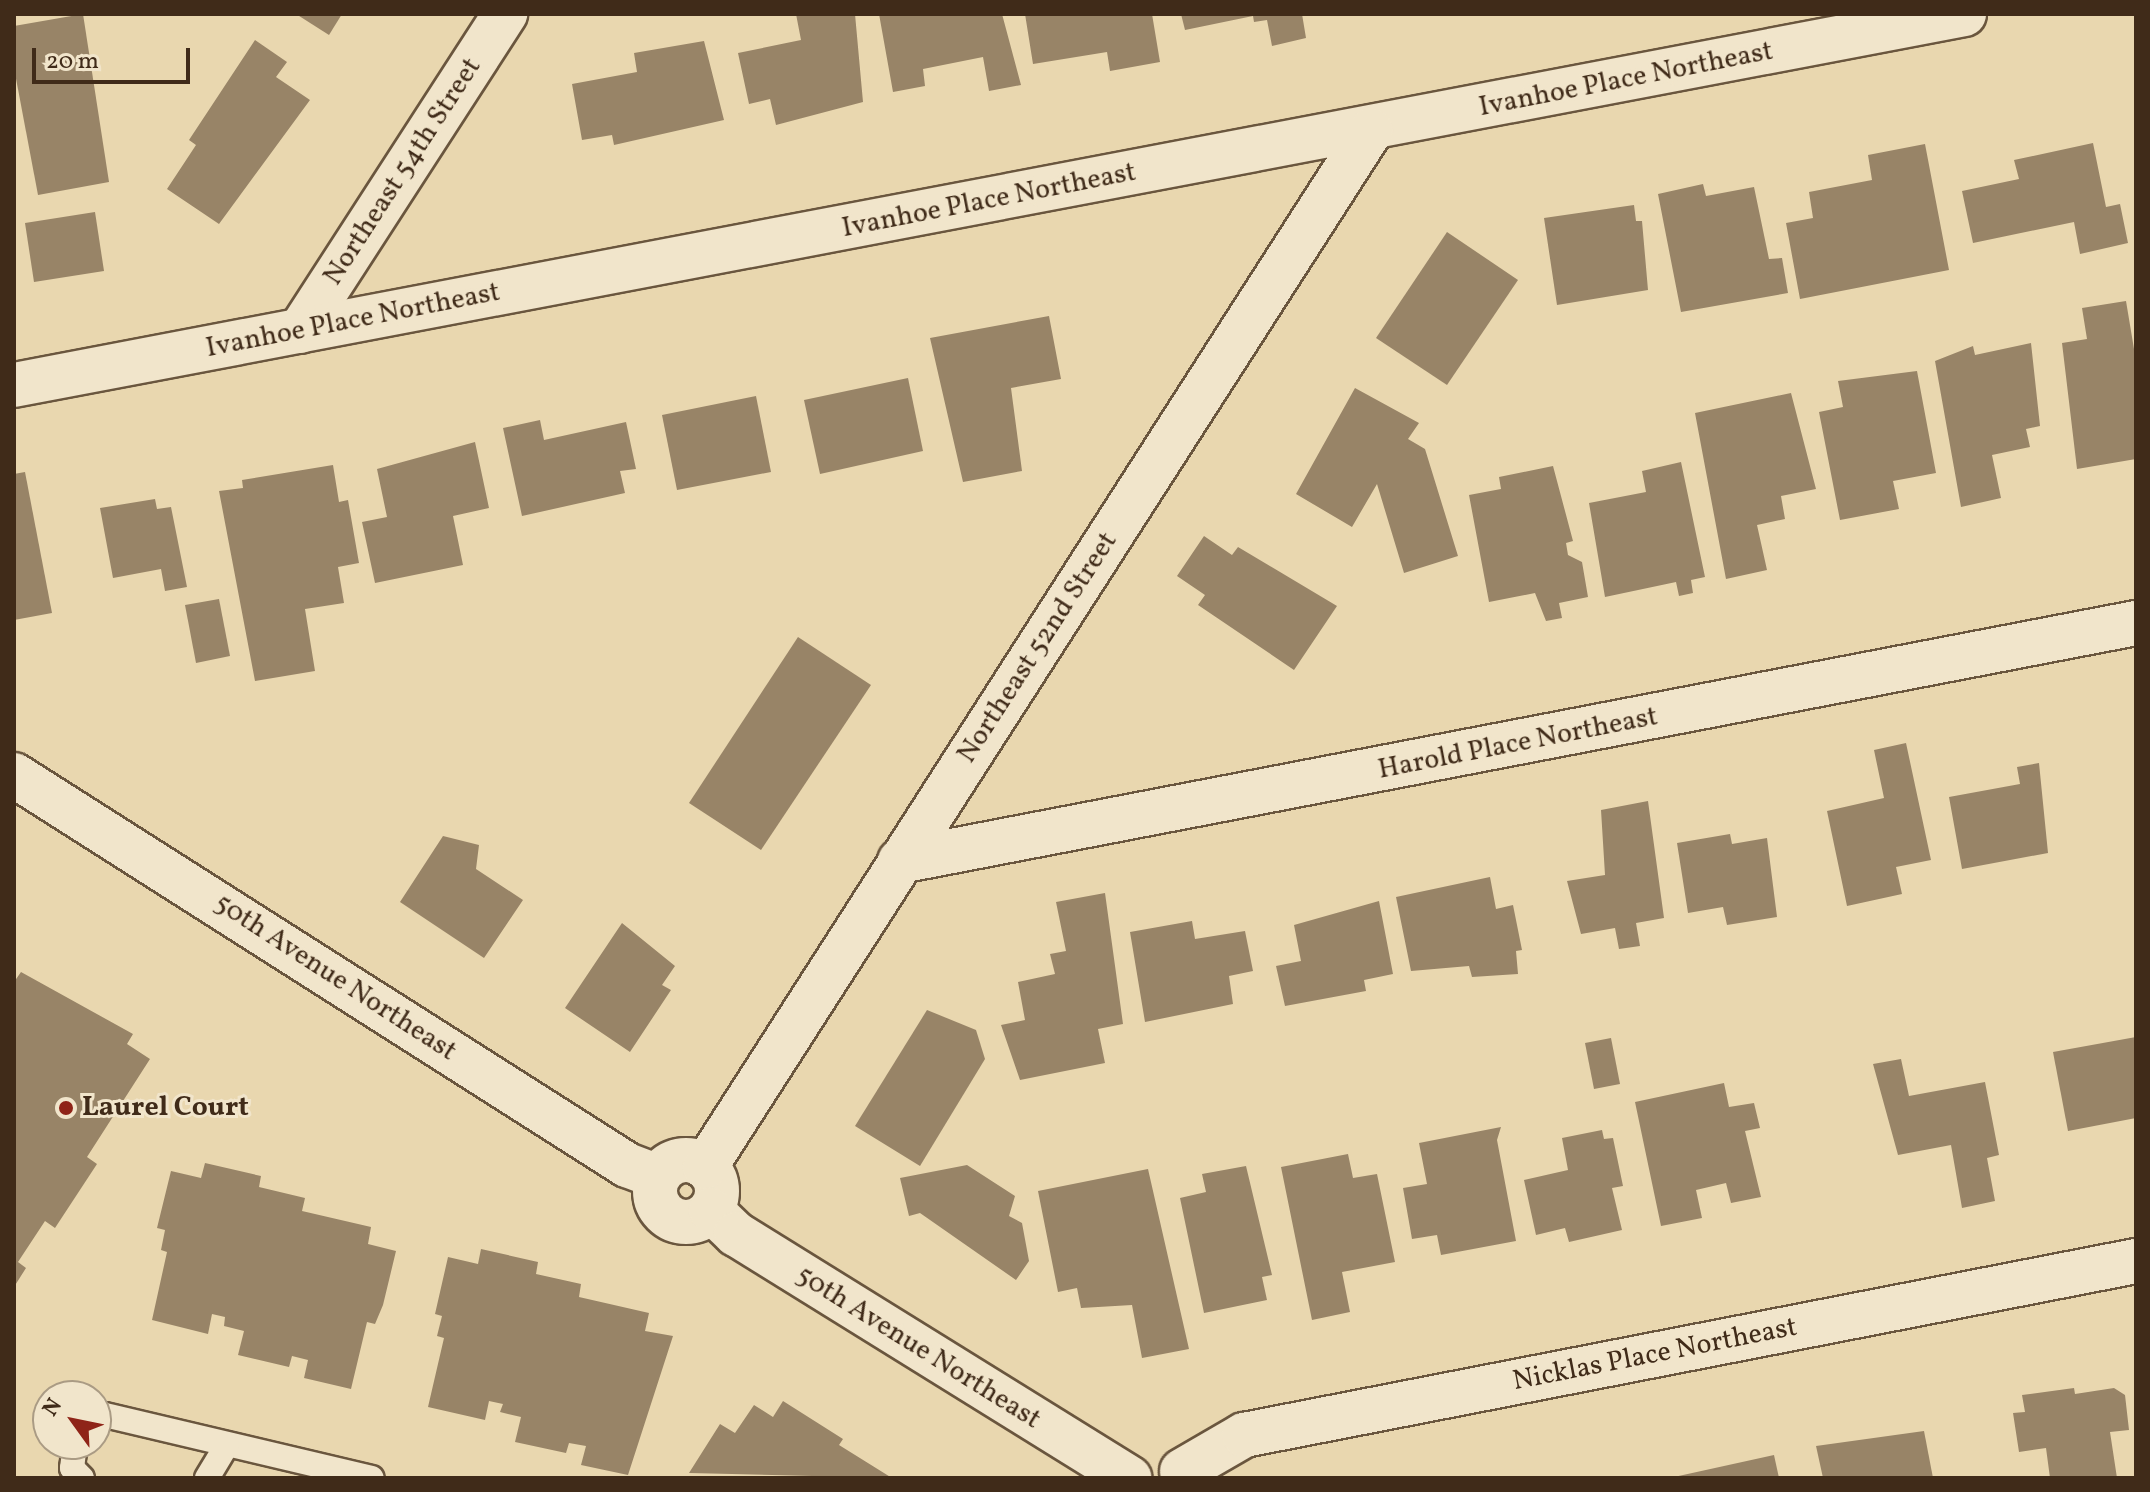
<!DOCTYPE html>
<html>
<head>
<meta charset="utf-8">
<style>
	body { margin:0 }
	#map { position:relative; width:2150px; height:1492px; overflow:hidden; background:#e9d7af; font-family:Vollkorn,serif }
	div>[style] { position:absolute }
	.building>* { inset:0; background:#988467 }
	.roads { filter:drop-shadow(2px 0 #6a563e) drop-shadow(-2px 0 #6a563e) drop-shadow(0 2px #6a563e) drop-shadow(0 -2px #6a563e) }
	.lane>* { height:24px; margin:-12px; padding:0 12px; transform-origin:12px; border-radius:12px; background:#f1e5cb }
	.street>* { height:44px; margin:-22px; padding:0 22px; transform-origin:22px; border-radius:22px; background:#f1e5cb }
	.street>.ring { margin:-22px; padding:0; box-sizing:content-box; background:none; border:44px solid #f1e5cb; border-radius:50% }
	.dots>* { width:22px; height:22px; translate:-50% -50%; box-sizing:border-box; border:4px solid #f1e5cb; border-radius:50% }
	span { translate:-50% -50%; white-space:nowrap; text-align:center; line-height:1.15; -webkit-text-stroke:6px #f1e5cb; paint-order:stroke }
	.street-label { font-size:28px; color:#402b19 }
	.poi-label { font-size:28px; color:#402b19; font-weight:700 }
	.left { translate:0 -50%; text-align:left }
	.frame { position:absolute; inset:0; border:16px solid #402b19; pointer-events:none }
	.north { position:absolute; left:32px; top:1380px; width:80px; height:80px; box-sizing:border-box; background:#f1e5cb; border:2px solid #aa9b84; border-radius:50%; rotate:303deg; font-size:22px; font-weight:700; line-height:32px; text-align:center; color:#402b19 }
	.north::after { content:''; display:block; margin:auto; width:28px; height:36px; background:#8f2418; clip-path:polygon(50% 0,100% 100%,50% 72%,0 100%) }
	.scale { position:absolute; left:32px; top:48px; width:158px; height:36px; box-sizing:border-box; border:4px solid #402b19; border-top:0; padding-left:10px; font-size:24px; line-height:28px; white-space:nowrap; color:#402b19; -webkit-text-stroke:6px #f1e5cb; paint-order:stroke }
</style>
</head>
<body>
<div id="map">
	<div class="building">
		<i style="clip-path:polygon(83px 14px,109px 182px,38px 195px,14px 68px,14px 26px)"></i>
		<i style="clip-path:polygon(296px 14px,342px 14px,329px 35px)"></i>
		<i style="clip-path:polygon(796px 14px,855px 14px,863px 102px,776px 125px,770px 99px,749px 104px,738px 53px,801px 40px)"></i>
		<i style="clip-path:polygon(879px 14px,1002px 14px,1021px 85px,989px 91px,983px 57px,923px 69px,925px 86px,893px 92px)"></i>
		<i style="clip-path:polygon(1025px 14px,1152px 14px,1160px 62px,1110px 71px,1107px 52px,1033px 64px)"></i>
		<i style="clip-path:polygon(1181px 14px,1302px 14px,1306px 38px,1272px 46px,1267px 20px,1254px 22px,1253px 16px,1185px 30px)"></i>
		<i style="clip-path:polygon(255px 40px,287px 62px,276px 77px,310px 100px,219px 224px,167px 189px,196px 145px,189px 140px)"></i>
		<i style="clip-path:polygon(704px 41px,724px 120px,614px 145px,612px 135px,582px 140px,572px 84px,637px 72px,634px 53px)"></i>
		<i style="clip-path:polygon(2093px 143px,2106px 207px,2120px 204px,2128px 243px,2080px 254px,2074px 222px,1973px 243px,1962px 191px,2019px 179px,2014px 160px)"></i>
		<i style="clip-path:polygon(1925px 144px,1949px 270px,1800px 299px,1786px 223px,1813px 218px,1809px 192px,1872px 180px,1868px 155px)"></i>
		<i style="clip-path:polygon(1703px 184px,1706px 196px,1754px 187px,1769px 259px,1782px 258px,1788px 293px,1681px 312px,1658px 194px)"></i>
		<i style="clip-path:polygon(1634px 205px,1636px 221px,1642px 221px,1648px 290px,1557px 305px,1544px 218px)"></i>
		<i style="clip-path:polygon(95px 212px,104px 271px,34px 282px,25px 223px)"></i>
		<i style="clip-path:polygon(1447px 232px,1518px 280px,1447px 385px,1376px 338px)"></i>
		<i style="clip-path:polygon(2126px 301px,2136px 361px,2136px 459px,2077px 469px,2062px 343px,2087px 339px,2082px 308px)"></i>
		<i style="clip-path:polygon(1049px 316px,1061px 379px,1011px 388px,1022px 471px,963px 482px,930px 338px)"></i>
		<i style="clip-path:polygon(2031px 343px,2040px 426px,2026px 429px,2030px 447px,1992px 455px,2001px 498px,1961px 507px,1935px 361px,1973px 346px,1975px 355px)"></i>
		<i style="clip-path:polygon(1917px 371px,1936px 473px,1893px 481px,1899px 509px,1840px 520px,1819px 412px,1843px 407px,1838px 381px)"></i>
		<i style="clip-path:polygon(908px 378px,923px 451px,820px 474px,804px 400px)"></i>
		<i style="clip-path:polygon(1355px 388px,1419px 423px,1408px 439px,1425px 449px,1458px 556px,1404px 573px,1377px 484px,1352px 527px,1296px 494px)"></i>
		<i style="clip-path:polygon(1791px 393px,1816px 489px,1781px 496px,1785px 519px,1757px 525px,1767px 570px,1726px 579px,1695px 413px)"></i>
		<i style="clip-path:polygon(756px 396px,771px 472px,677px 490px,662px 415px)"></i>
		<i style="clip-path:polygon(540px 420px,544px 440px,626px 422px,636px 469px,620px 471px,625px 493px,522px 516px,503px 428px)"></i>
		<i style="clip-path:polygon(475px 442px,489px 508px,453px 516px,463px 565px,375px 583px,362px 522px,387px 517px,377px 469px)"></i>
		<i style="clip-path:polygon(1681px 462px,1705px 577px,1691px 580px,1693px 593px,1679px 596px,1676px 582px,1605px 597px,1589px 503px,1646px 492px,1642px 471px)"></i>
		<i style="clip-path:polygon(333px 465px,339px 502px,348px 500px,359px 563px,338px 567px,344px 603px,305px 609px,315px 671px,255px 681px,219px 491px,243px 488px,242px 480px)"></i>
		<i style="clip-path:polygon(1553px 466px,1573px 541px,1566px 543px,1568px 555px,1582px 562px,1588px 597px,1559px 603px,1562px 618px,1546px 621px,1535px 593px,1489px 602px,1469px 495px,1501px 489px,1499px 477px)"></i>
		<i style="clip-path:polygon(25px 472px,52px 613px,14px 620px,14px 474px)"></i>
		<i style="clip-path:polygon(155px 499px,157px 509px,171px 507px,187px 587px,165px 591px,161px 569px,113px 578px,100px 508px)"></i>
		<i style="clip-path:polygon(1204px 536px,1232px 555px,1238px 547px,1337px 606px,1294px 670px,1198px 605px,1205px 595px,1177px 576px)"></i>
		<i style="clip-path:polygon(219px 599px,230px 656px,196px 663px,185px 605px)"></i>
		<i style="clip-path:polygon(798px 637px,871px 685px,761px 850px,689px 803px)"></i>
		<i style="clip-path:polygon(1906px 743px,1931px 860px,1896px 867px,1902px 894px,1847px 906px,1827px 811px,1884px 798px,1874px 750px)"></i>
		<i style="clip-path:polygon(2039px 763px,2048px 853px,1962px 869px,1949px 797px,2020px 784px,2017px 767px)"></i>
		<i style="clip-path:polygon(1648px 801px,1664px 918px,1636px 923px,1640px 946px,1619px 949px,1615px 928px,1581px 934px,1567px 881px,1605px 875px,1601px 810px)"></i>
		<i style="clip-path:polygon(1730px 834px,1732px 844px,1767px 838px,1777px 917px,1727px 925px,1723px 907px,1688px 913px,1677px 843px)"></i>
		<i style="clip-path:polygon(443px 836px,479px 845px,476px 869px,523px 900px,484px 958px,400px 902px)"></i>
		<i style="clip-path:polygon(1490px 877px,1496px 909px,1513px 905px,1522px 950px,1516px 951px,1518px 974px,1472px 977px,1469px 966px,1411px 971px,1396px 897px)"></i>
		<i style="clip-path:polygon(1105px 893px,1123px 1024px,1098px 1029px,1105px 1063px,1020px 1080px,1001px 1025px,1025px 1020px,1018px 982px,1055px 974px,1050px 954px,1066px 951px,1056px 902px)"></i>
		<i style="clip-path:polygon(1379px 901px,1393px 974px,1364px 980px,1366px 991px,1285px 1006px,1276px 966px,1301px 961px,1294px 925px)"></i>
		<i style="clip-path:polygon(1192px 921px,1195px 939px,1245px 931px,1253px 971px,1229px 976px,1233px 1004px,1145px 1022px,1130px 932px)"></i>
		<i style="clip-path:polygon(622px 923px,675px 966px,662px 985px,671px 990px,630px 1052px,565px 1008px)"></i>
		<i style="clip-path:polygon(21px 972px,133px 1034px,127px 1044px,150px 1059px,87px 1157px,97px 1164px,55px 1228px,45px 1221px,18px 1262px,26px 1268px,14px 1287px,14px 982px)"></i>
		<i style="clip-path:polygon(927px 1010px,976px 1030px,985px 1059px,920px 1166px,855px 1126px)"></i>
		<i style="clip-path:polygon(2136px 1037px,2136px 1118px,2068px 1131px,2053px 1052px)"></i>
		<i style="clip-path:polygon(1611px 1038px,1620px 1084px,1594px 1089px,1585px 1043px)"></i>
		<i style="clip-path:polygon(1901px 1059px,1909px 1096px,1985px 1082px,1999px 1155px,1987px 1158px,1995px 1201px,1962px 1208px,1951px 1145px,1898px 1155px,1873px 1064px)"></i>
		<i style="clip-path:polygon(1724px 1083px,1729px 1107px,1754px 1103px,1760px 1128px,1745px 1131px,1761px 1197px,1731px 1203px,1726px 1183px,1696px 1190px,1702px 1218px,1661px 1226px,1635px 1102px)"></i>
		<i style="clip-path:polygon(1501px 1127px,1497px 1140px,1516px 1241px,1441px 1255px,1437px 1235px,1412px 1239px,1403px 1188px,1427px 1184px,1419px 1143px)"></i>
		<i style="clip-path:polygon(1602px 1130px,1604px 1139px,1613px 1138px,1623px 1186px,1612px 1188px,1622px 1230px,1569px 1242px,1565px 1228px,1536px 1235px,1524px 1180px,1568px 1170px,1562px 1138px)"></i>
		<i style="clip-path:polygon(1348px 1154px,1353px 1178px,1377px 1174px,1395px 1262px,1342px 1272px,1350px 1312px,1312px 1320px,1281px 1167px)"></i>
		<i style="clip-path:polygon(205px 1163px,261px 1176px,259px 1187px,305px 1198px,302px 1211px,371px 1227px,368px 1244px,396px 1251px,383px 1305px,375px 1324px,367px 1322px,351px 1389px,304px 1378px,308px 1360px,292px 1356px,289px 1367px,238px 1355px,244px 1331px,224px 1326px,225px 1317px,212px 1314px,208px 1334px,152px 1320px,167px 1252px,161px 1250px,165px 1230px,157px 1228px,171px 1171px,201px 1178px)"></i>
		<i style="clip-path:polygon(967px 1165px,1015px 1196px,1009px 1216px,1022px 1223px,1029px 1261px,1016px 1280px,920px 1213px,909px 1216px,900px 1178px)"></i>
		<i style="clip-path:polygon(1246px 1166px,1272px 1275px,1262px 1277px,1267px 1300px,1204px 1313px,1180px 1198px,1206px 1192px,1202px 1174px)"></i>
		<i style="clip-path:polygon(1148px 1169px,1189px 1349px,1142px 1358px,1132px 1305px,1081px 1308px,1077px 1288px,1058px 1292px,1038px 1191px)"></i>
		<i style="clip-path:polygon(481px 1249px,538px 1262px,536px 1274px,581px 1284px,579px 1297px,649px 1313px,645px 1331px,673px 1336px,628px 1475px,581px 1465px,586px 1446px,569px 1443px,566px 1453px,515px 1442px,521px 1417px,500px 1412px,503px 1404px,489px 1401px,485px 1420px,428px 1407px,444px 1338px,437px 1336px,442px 1316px,435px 1314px,448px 1257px,478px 1264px)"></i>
		<i style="clip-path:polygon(2074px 1388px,2075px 1394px,2114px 1388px,2125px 1395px,2129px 1430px,2110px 1432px,2117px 1478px,2050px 1478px,2046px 1448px,2019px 1452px,2013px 1413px,2025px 1412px,2022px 1395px)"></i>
		<i style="clip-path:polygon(783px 1401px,843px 1439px,839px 1445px,892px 1478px,689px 1473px,720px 1424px,735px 1433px,754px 1405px,773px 1417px)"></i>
		<i style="clip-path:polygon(1924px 1431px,1933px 1478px,1823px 1478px,1816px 1446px)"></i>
		<i style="clip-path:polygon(1774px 1455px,1779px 1478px,1674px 1478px,1674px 1477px)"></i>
	</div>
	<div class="roads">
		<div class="lane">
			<i style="left:96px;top:1422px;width:11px;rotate:-38deg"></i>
			<i style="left:105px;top:1415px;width:274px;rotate:13.3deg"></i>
			<i style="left:75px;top:1444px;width:24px;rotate:97deg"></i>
			<i style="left:72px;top:1468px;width:14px;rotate:45deg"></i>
			<i style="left:207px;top:1478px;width:39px;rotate:-59deg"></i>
		</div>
		<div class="street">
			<i style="left:300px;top:331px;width:378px;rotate:-57.1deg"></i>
			<i style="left:14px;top:385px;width:1985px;rotate:-10.77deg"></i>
			<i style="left:14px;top:775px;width:727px;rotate:32.47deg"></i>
			<i style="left:627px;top:1165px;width:33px;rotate:21deg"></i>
			<i style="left:900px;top:861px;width:1259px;rotate:-10.9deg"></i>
			<i class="ring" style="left:655px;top:1160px;width:18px;height:18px"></i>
			<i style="left:705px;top:1167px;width:1232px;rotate:-57.29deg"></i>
			<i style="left:711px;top:1210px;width:35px;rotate:44deg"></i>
			<i style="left:736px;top:1234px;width:463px;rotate:31.8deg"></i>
			<i style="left:1182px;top:1471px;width:72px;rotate:-30.1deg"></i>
			<i style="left:1244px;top:1435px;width:909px;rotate:-11.04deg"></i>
		</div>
	</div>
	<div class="dots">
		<i style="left:66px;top:1108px;background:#8f2418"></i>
	</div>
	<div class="street-label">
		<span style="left:1626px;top:80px;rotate:-11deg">Ivanhoe Place Northeast</span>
		<span style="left:403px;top:172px;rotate:-57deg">Northeast 54th Street</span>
		<span style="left:989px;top:201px;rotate:-11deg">Ivanhoe Place Northeast</span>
		<span style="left:353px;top:321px;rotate:-11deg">Ivanhoe Place Northeast</span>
		<span style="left:1038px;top:648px;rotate:-57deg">Northeast 52nd Street</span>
		<span style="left:1518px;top:744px;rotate:-11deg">Harold Place Northeast</span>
		<span style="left:335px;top:978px;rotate:33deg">50th Avenue Northeast</span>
		<span style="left:918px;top:1348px;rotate:32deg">50th Avenue Northeast</span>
		<span style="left:1655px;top:1355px;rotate:-11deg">Nicklas Place Northeast</span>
	</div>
	<div class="poi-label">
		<span class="left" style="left:82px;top:1108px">Laurel Court</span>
	</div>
	<div class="frame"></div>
	<div class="north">N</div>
	<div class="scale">20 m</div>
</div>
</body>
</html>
